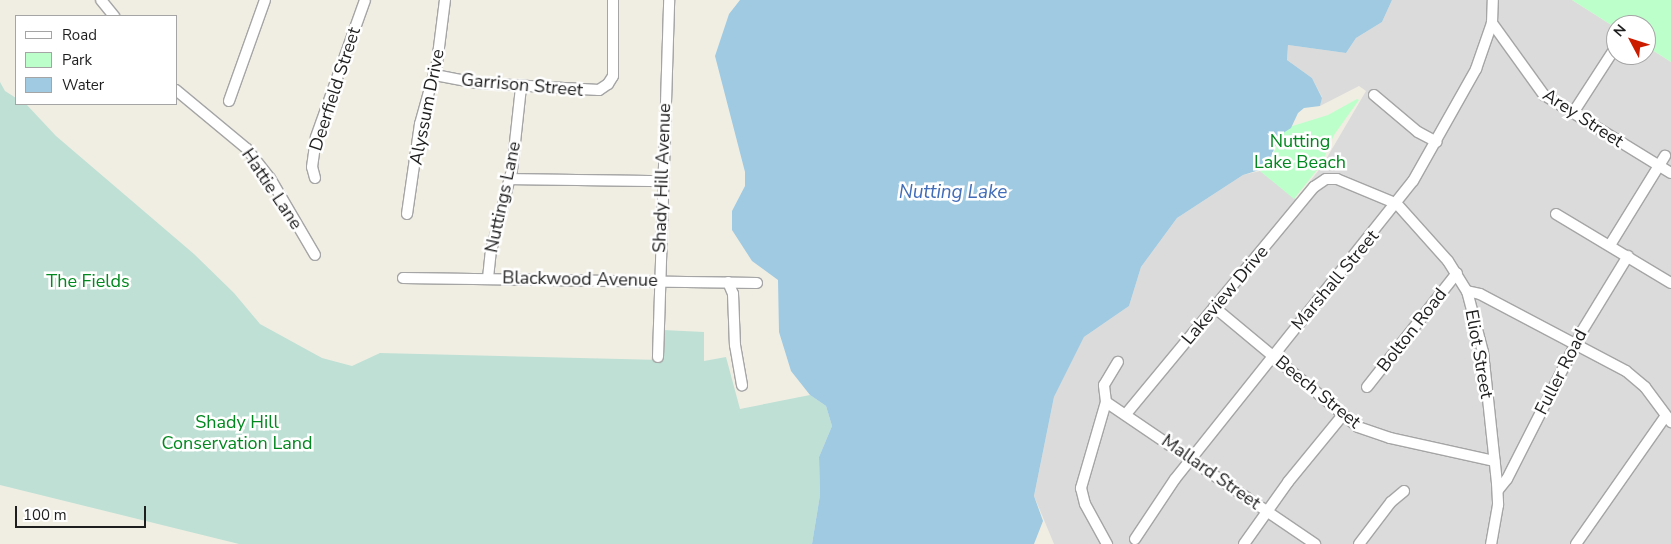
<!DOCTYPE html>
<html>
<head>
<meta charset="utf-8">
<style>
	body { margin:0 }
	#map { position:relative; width:1671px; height:544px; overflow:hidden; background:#f0eee3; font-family:"Nunito Sans",sans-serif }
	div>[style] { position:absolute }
	.residential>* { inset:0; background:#dcdbdb }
	.wetland>* { inset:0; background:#bfe0d5 }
	.park>* { inset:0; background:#bcffca }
	.water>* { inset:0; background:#9fcae2 }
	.roads { filter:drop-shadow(1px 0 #a5a5a5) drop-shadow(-1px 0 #a5a5a5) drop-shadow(0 1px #a5a5a5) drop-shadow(0 -1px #a5a5a5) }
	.minor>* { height:10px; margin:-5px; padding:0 5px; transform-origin:5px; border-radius:5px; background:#fff }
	span { translate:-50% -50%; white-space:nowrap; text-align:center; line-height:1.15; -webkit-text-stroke:5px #fff; paint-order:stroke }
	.street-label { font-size:18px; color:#1e1e1e }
	.park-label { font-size:18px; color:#01881e }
	.water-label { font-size:19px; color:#416cb7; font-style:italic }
	.legend { position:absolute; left:15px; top:15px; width:162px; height:90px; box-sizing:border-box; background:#fff; border:1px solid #a5a5a5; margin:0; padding:6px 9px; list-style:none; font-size:15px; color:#1e1e1e }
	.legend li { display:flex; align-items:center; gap:10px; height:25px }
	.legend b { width:25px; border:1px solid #a5a5a5 }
	.north { position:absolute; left:1606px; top:15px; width:50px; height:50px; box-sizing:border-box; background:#fff; border:1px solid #a5a5a5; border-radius:50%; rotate:310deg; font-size:14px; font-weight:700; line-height:20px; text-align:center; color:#1e1e1e }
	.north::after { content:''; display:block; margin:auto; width:18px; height:22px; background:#cc1c00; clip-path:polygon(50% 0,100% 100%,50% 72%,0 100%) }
	.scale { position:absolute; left:15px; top:506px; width:131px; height:22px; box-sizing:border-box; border:2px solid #1e1e1e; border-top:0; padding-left:6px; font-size:15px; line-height:18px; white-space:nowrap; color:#1e1e1e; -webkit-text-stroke:4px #fff; paint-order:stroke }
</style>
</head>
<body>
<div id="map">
	<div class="residential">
		<i style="clip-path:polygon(1392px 0,1572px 0,1616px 28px,1616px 55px,1646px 55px,1646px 46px,1671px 62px,1671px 544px,1054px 544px,1034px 496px,1054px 397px,1084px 337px,1129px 306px,1141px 267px,1177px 218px,1243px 175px,1260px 171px,1296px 199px,1322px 166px,1366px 91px,1359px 86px,1320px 106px,1322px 97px,1312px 78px,1287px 60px,1288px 45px,1346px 53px,1356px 38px,1382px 22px)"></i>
	</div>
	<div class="wetland">
		<i style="clip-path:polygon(0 82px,5px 91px,16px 98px,16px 104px,26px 104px,56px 136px,194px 254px,234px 293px,260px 324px,322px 358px,352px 366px,380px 353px,662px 360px,663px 330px,704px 332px,704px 361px,726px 357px,740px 409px,810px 395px,826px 406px,832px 426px,819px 457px,820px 495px,812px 544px,239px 544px,0 485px)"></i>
	</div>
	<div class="park">
		<i style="clip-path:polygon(1572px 0,1671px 0,1671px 62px,1646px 46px,1646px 25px,1616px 25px,1616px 28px)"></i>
		<i style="clip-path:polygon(1357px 99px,1359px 100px,1334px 135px,1321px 165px,1294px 199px,1260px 171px,1266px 168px,1286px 128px,1328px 115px)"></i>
	</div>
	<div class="water">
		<i style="clip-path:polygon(740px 0,1392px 0,1382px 22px,1356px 38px,1346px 53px,1288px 45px,1287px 60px,1312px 78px,1322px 98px,1320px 106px,1304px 108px,1298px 113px,1291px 128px,1280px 135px,1266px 168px,1243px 175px,1177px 218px,1141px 267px,1129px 306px,1084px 337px,1054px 397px,1034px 496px,1043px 521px,1034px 544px,812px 544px,820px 495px,819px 457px,832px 426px,826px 406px,810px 395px,791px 371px,779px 332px,778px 280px,752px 261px,732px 230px,732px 211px,745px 186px,745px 172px,715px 56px,729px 14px)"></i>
	</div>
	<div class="roads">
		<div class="minor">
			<i style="left:101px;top:0;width:21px;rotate:51deg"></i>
			<i style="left:1492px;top:23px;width:89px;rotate:54.2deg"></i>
			<i style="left:1544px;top:95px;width:149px;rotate:31.6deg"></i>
			<i style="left:435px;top:75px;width:43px;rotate:10.8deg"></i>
			<i style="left:477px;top:83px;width:122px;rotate:3.3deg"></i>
			<i style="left:599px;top:90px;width:11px;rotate:-34deg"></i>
			<i style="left:608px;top:84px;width:9px;rotate:-58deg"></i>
			<i style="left:613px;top:76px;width:76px;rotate:-90deg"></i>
			<i style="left:176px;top:90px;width:92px;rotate:39.7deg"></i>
			<i style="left:247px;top:149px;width:37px;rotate:52deg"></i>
			<i style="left:270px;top:178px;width:89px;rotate:59.7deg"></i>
			<i style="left:1374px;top:95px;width:57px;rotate:40.1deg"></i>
			<i style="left:1418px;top:132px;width:21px;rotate:28deg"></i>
			<i style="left:229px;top:101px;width:107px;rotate:-70.4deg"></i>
			<i style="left:1573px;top:113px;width:77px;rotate:-57.1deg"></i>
			<i style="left:315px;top:178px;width:11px;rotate:-105deg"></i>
			<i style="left:312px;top:167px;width:30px;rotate:-82deg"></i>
			<i style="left:316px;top:137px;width:145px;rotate:-70.3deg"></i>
			<i style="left:510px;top:179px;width:152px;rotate:0.8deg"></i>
			<i style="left:407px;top:214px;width:91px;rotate:-81.8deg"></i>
			<i style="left:420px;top:124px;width:63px;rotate:-74.4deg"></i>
			<i style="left:437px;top:63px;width:64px;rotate:-82.8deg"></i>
			<i style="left:1556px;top:214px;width:134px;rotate:31deg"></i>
			<i style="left:1610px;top:245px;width:105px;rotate:-58.3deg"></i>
			<i style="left:403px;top:278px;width:354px;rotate:0.8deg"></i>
			<i style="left:488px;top:278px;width:27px;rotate:-84deg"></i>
			<i style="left:491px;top:251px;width:84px;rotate:-75.5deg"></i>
			<i style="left:512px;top:170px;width:83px;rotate:-83.8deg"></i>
			<i style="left:728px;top:282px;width:13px;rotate:67deg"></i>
			<i style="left:733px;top:294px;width:51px;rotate:87.8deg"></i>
			<i style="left:735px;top:345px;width:41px;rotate:80.1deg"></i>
			<i style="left:1467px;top:291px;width:13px;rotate:13deg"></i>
			<i style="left:1480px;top:294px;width:165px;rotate:27.8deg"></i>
			<i style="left:1626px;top:371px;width:25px;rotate:40deg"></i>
			<i style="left:1645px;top:387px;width:44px;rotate:53.4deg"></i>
			<i style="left:1214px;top:307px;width:187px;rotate:39.8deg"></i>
			<i style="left:1358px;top:427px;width:34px;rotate:19deg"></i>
			<i style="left:1390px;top:438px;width:107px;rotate:12.5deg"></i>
			<i style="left:658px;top:357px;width:357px;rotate:-88.2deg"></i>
			<i style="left:1367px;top:387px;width:145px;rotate:-51.7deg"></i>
			<i style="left:1106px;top:402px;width:253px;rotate:34.2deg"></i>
			<i style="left:1106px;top:402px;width:90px;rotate:106.2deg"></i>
			<i style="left:1081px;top:488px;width:16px;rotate:76deg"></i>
			<i style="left:1085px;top:504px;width:46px;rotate:61.2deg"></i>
			<i style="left:1106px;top:402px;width:17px;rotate:-97deg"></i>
			<i style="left:1104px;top:385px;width:27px;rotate:-59deg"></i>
			<i style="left:1126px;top:414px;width:295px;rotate:-50.4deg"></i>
			<i style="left:1314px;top:187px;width:14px;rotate:-34deg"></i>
			<i style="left:1326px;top:179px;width:11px"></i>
			<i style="left:1337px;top:179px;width:65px;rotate:22.6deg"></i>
			<i style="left:1397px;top:204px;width:76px;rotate:48.2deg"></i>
			<i style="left:1448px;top:261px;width:36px;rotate:58deg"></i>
			<i style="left:1467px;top:291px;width:63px;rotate:75.3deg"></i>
			<i style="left:1483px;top:352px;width:132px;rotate:83.9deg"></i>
			<i style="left:1497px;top:483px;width:22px;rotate:87deg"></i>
			<i style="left:1498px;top:505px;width:40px;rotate:100deg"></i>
			<i style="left:1498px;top:490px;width:14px;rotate:-51deg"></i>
			<i style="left:1507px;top:479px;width:166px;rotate:-63.1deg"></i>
			<i style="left:1582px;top:331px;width:88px;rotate:-58.5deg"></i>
			<i style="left:1135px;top:539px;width:72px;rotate:-56.3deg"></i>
			<i style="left:1175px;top:479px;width:381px;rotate:-51.4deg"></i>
			<i style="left:1413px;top:181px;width:129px;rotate:-60.6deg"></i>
			<i style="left:1476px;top:69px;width:49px;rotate:-70.8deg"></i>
			<i style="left:1492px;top:23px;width:23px;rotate:-88deg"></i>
			<i style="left:1244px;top:544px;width:76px;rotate:-54.6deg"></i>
			<i style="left:1288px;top:482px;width:85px;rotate:-50.7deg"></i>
			<i style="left:1359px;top:544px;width:53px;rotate:-52.7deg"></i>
			<i style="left:1391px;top:502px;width:17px;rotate:-40deg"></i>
			<i style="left:1576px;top:544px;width:155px;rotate:-55deg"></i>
		</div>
	</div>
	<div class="street-label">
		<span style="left:522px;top:85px;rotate:5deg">Garrison Street</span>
		<span style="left:335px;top:89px;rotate:-72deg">Deerfield Street</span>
		<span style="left:427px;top:107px;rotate:-79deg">Alyssum Drive</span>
		<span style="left:1583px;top:118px;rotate:33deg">Arey Street</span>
		<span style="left:662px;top:178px;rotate:-88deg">Shady Hill Avenue</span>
		<span style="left:272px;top:189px;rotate:56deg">Hattie Lane</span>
		<span style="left:503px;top:197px;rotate:-78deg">Nuttings Lane</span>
		<span style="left:580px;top:279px;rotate:1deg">Blackwood Avenue</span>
		<span style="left:1335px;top:280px;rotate:-50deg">Marshall Street</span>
		<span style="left:1225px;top:295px;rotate:-50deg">Lakeview Drive</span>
		<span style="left:1412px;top:330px;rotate:-52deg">Bolton Road</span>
		<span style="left:1479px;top:354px;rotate:80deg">Eliot Street</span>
		<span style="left:1561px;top:372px;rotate:-63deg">Fuller Road</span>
		<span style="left:1318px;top:392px;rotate:39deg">Beech Street</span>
		<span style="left:1211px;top:472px;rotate:35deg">Mallard Street</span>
	</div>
	<div class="park-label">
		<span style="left:1300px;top:152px">Nutting<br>Lake Beach</span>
		<span style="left:88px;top:281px">The Fields</span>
		<span style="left:237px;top:433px">Shady Hill<br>Conservation Land</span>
	</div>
	<div class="water-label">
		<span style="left:953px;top:193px">Nutting Lake</span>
	</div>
	<ul class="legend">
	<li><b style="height:6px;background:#fff"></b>Road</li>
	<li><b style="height:14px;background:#bcffca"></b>Park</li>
	<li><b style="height:14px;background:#9fcae2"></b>Water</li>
	</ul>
	<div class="north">N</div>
	<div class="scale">100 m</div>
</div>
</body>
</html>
